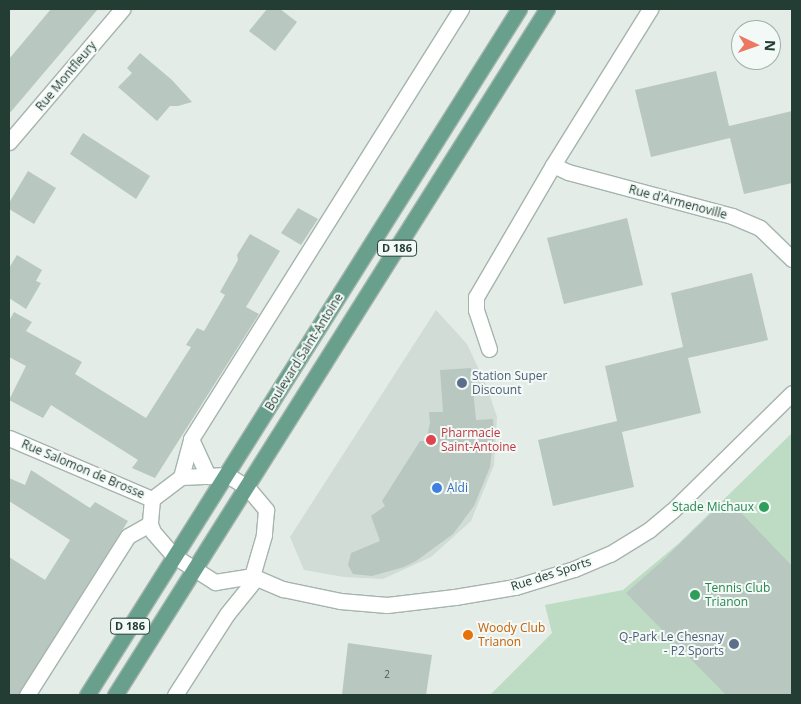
<!DOCTYPE html>
<html>
<head>
<meta charset="utf-8">
<style>
	body { margin:0 }
	#map { position:relative; width:801px; height:704px; overflow:hidden; background:#e3ece7; font-family:"Open Sans",sans-serif }
	div>[style] { position:absolute }
	.built>* { inset:0; background:#d1dcd6 }
	.green>* { inset:0; background:#bddcc3 }
	.building>* { inset:0; background:#b8c7c0 }
	.roads { filter:drop-shadow(1px 0 #a6b4ae) drop-shadow(-1px 0 #a6b4ae) drop-shadow(0 1px #a6b4ae) drop-shadow(0 -1px #a6b4ae) }
	.minor>* { height:15px; margin:-7.5px; padding:0 7.5px; transform-origin:7.5px; border-radius:7.5px; background:#fff }
	.tertiary>* { height:15px; margin:-7.5px; padding:0 7.5px; transform-origin:7.5px; border-radius:7.5px; background:#fff }
	.secondary>* { height:15px; margin:-7.5px; padding:0 7.5px; transform-origin:7.5px; border-radius:7.5px; background:#fff }
	.primary>* { height:15px; margin:-7.5px; padding:0 7.5px; transform-origin:7.5px; border-radius:7.5px; background:#69a08d }
	.dots>* { width:14px; height:14px; translate:-50% -50%; box-sizing:border-box; border:2px solid #f3f9f6; border-radius:50% }
	span { translate:-50% -50%; white-space:nowrap; text-align:center; line-height:1.15; -webkit-text-stroke:4px #f3f9f6; paint-order:stroke }
	.number-label { font-size:10px; color:#486057 }
	.number-label span { -webkit-text-stroke-width:0 }
	.shield-label span { padding:1px 4px; background:#f3f9f6; border:1px solid; border-radius:4px; -webkit-text-stroke-width:0 }
	.shield-label { font-size:11px; color:#233d34; font-weight:700 }
	.street-label { font-size:12px; color:#233d34 }
	.service-label { font-size:12px; color:#4e5e75 }
	.left { translate:0 -50%; text-align:left }
	.right { translate:-100% -50%; text-align:right }
	.health-label { font-size:12px; color:#be3a42 }
	.shop-label { font-size:12px; color:#366cbe }
	.leisure-label { font-size:12px; color:#27864d }
	.food-label { font-size:12px; color:#c56008 }
	.frame { position:absolute; inset:0; border:10px solid #233d34; pointer-events:none }
	.north { position:absolute; left:731px; top:20px; width:50px; height:50px; box-sizing:border-box; background:#f3f9f6; border:1px solid #a0aea8; border-radius:50%; rotate:93deg; font-size:14px; font-weight:700; line-height:20px; text-align:center; color:#233d34 }
	.north::after { content:''; display:block; margin:auto; width:18px; height:22px; background:#ec7861; clip-path:polygon(50% 0,100% 100%,50% 72%,0 100%) }
</style>
</head>
<body>
<div id="map">
	<div class="built">
		<i style="clip-path:polygon(436px 310px,467px 344px,487px 387px,497px 417px,494px 465px,471px 521px,431px 557px,383px 579px,344px 577px,304px 570px,290px 537px)"></i>
	</div>
	<div class="green">
		<i style="clip-path:polygon(792px 433px,792px 695px,490px 695px,552px 633px,545px 605px,623px 590px,678px 544px)"></i>
	</div>
	<div class="building">
		<i style="clip-path:polygon(51px 9px,98px 9px,9px 114px,9px 59px)"></i>
		<i style="clip-path:polygon(267px 9px,280px 9px,297px 22px,275px 51px,249px 31px)"></i>
		<i style="clip-path:polygon(140px 53px,172px 80px,192px 102px,178px 106px,170px 106px,157px 121px,118px 87px,132px 73px,127px 68px)"></i>
		<i style="clip-path:polygon(716px 71px,729px 126px,792px 111px,792px 183px,744px 194px,730px 138px,651px 157px,635px 90px)"></i>
		<i style="clip-path:polygon(83px 133px,150px 176px,136px 199px,70px 154px)"></i>
		<i style="clip-path:polygon(28px 171px,56px 188px,34px 224px,9px 209px,9px 203px)"></i>
		<i style="clip-path:polygon(298px 208px,318px 219px,301px 245px,281px 233px)"></i>
		<i style="clip-path:polygon(627px 218px,643px 285px,564px 304px,547px 238px)"></i>
		<i style="clip-path:polygon(250px 234px,280px 251px,246px 307px,259px 314px,155px 478px,132px 468px,138px 460px,51px 405px,43px 418px,9px 400px,26px 366px,9px 357px,9px 321px,14px 312px,32px 322px,26px 331px,82px 362px,75px 374px,146px 418px,191px 347px,186px 345px,197px 328px,204px 331px,225px 295px,220px 292px,238px 260px,237px 255px)"></i>
		<i style="clip-path:polygon(17px 255px,42px 270px,36px 281px,41px 283px,26px 309px,9px 298px,9px 268px)"></i>
		<i style="clip-path:polygon(752px 273px,768px 340px,688px 358px,701px 413px,622px 432px,634px 487px,553px 506px,538px 440px,617px 421px,605px 366px,683px 347px,671px 293px)"></i>
		<i style="clip-path:polygon(471px 368px,476px 420px,493px 419px,494px 434px,490px 467px,474px 506px,453px 534px,416px 561px,404px 567px,372px 576px,353px 574px,348px 565px,351px 553px,380px 541px,371px 516px,385px 506px,382px 501px,420px 441px,426px 441px,430px 423px,429px 412px,443px 412px,440px 370px)"></i>
		<i style="clip-path:polygon(31px 470px,90px 508px,95px 502px,128px 521px,18px 695px,9px 695px,9px 557px,45px 580px,70px 540px,9px 501px,9px 478px,25px 485px)"></i>
		<i style="clip-path:polygon(727px 498px,792px 566px,792px 695px,726px 695px,626px 593px,661px 562px)"></i>
		<i style="clip-path:polygon(348px 643px,432px 655px,426px 695px,342px 695px)"></i>
	</div>
	<div class="roads">
		<div class="minor">
			<i style="left:9px;top:142px;width:175px;rotate:-49.6deg"></i>
			<i style="left:553px;top:165px;width:17px;rotate:25deg"></i>
			<i style="left:568px;top:172px;width:170px;rotate:15deg"></i>
			<i style="left:732px;top:216px;width:30px;rotate:23deg"></i>
			<i style="left:760px;top:228px;width:45px;rotate:44.1deg"></i>
			<i style="left:489px;top:349px;width:41px;rotate:-108.4deg"></i>
			<i style="left:476px;top:310px;width:13px;rotate:-90deg"></i>
			<i style="left:476px;top:297px;width:153px;rotate:-59.7deg"></i>
			<i style="left:553px;top:165px;width:184px;rotate:-58.1deg"></i>
			<i style="left:9px;top:438px;width:155px;rotate:23.1deg"></i>
			<i style="left:152px;top:499px;width:36px;rotate:-37deg"></i>
			<i style="left:181px;top:477px;width:39px;rotate:-75deg"></i>
			<i style="left:191px;top:439px;width:508px;rotate:-57.88deg"></i>
			<i style="left:152px;top:499px;width:25px;rotate:95deg"></i>
			<i style="left:150px;top:524px;width:9px;rotate:69deg"></i>
			<i style="left:153px;top:532px;width:32px;rotate:49deg"></i>
			<i style="left:27px;top:695px;width:188px;rotate:-57.6deg"></i>
			<i style="left:128px;top:536px;width:25px;rotate:-29deg"></i>
			<i style="left:175px;top:695px;width:96px;rotate:-57.3deg"></i>
			<i style="left:227px;top:614px;width:46px;rotate:-51.1deg"></i>
		</div>
		<div class="tertiary">
			<i style="left:191px;top:439px;width:41px;rotate:65.3deg"></i>
			<i style="left:181px;top:477px;width:46px;rotate:-2.5deg"></i>
			<i style="left:227px;top:475px;width:23px;rotate:31deg"></i>
		</div>
		<div class="secondary">
			<i style="left:247px;top:487px;width:30px;rotate:50deg"></i>
			<i style="left:266px;top:510px;width:25px;rotate:95deg"></i>
			<i style="left:264px;top:535px;width:43px;rotate:106.3deg"></i>
			<i style="left:174px;top:556px;width:49px;rotate:32.4deg"></i>
			<i style="left:215px;top:582px;width:37px;rotate:-9deg"></i>
			<i style="left:252px;top:576px;width:34px;rotate:23deg"></i>
			<i style="left:283px;top:589px;width:58px;rotate:11.9deg"></i>
			<i style="left:340px;top:601px;width:47px;rotate:4.9deg"></i>
			<i style="left:387px;top:605px;width:68px;rotate:-6.7deg"></i>
			<i style="left:455px;top:597px;width:61px;rotate:-9.5deg"></i>
			<i style="left:515px;top:587px;width:62px;rotate:-17deg"></i>
			<i style="left:574px;top:569px;width:39px;rotate:-23deg"></i>
			<i style="left:610px;top:554px;width:46px;rotate:-31.6deg"></i>
			<i style="left:649px;top:530px;width:30px;rotate:-40deg"></i>
			<i style="left:672px;top:511px;width:168px;rotate:-44.5deg"></i>
		</div>
		<div class="primary">
			<i style="left:87px;top:695px;width:811px;rotate:-57.8deg"></i>
			<i style="left:115px;top:695px;width:811px;rotate:-57.8deg"></i>
		</div>
	</div>
	<div class="dots">
		<i style="left:462px;top:383px;background:#5c6f8a"></i>
		<i style="left:431px;top:440px;background:#e0444e"></i>
		<i style="left:437px;top:488px;background:#3f7fe0"></i>
		<i style="left:764px;top:507px;background:#2e9e5b"></i>
		<i style="left:695px;top:595px;background:#2e9e5b"></i>
		<i style="left:468px;top:635px;background:#e8710a"></i>
		<i style="left:734px;top:644px;background:#5c6f8a"></i>
	</div>
	<div class="number-label">
		<span style="left:387px;top:675px">2</span>
	</div>
	<div class="shield-label">
		<span style="left:397px;top:248px">D 186</span>
		<span style="left:130px;top:626px">D 186</span>
	</div>
	<div class="street-label">
		<span style="left:66px;top:76px;rotate:-50deg">Rue Montfleury</span>
		<span style="left:678px;top:202px;rotate:15deg">Rue d'Armenoville</span>
		<span style="left:304px;top:352px;rotate:-58deg">Boulevard Saint-Antoine</span>
		<span style="left:83px;top:469px;rotate:23deg">Rue Salomon de Brosse</span>
		<span style="left:551px;top:574px;rotate:-18deg">Rue des Sports</span>
	</div>
	<div class="service-label">
		<span class="left" style="left:472px;top:383px">Station Super<br>Discount</span>
		<span class="right" style="left:724px;top:644px">Q-Park Le Chesnay<br>- P2 Sports</span>
	</div>
	<div class="health-label">
		<span class="left" style="left:441px;top:440px">Pharmacie<br>Saint-Antoine</span>
	</div>
	<div class="shop-label">
		<span class="left" style="left:447px;top:488px">Aldi</span>
	</div>
	<div class="leisure-label">
		<span class="right" style="left:754px;top:507px">Stade Michaux</span>
		<span class="left" style="left:705px;top:595px">Tennis Club<br>Trianon</span>
	</div>
	<div class="food-label">
		<span class="left" style="left:478px;top:635px">Woody Club<br>Trianon</span>
	</div>
	<div class="frame"></div>
	<div class="north">N</div>
</div>
</body>
</html>
